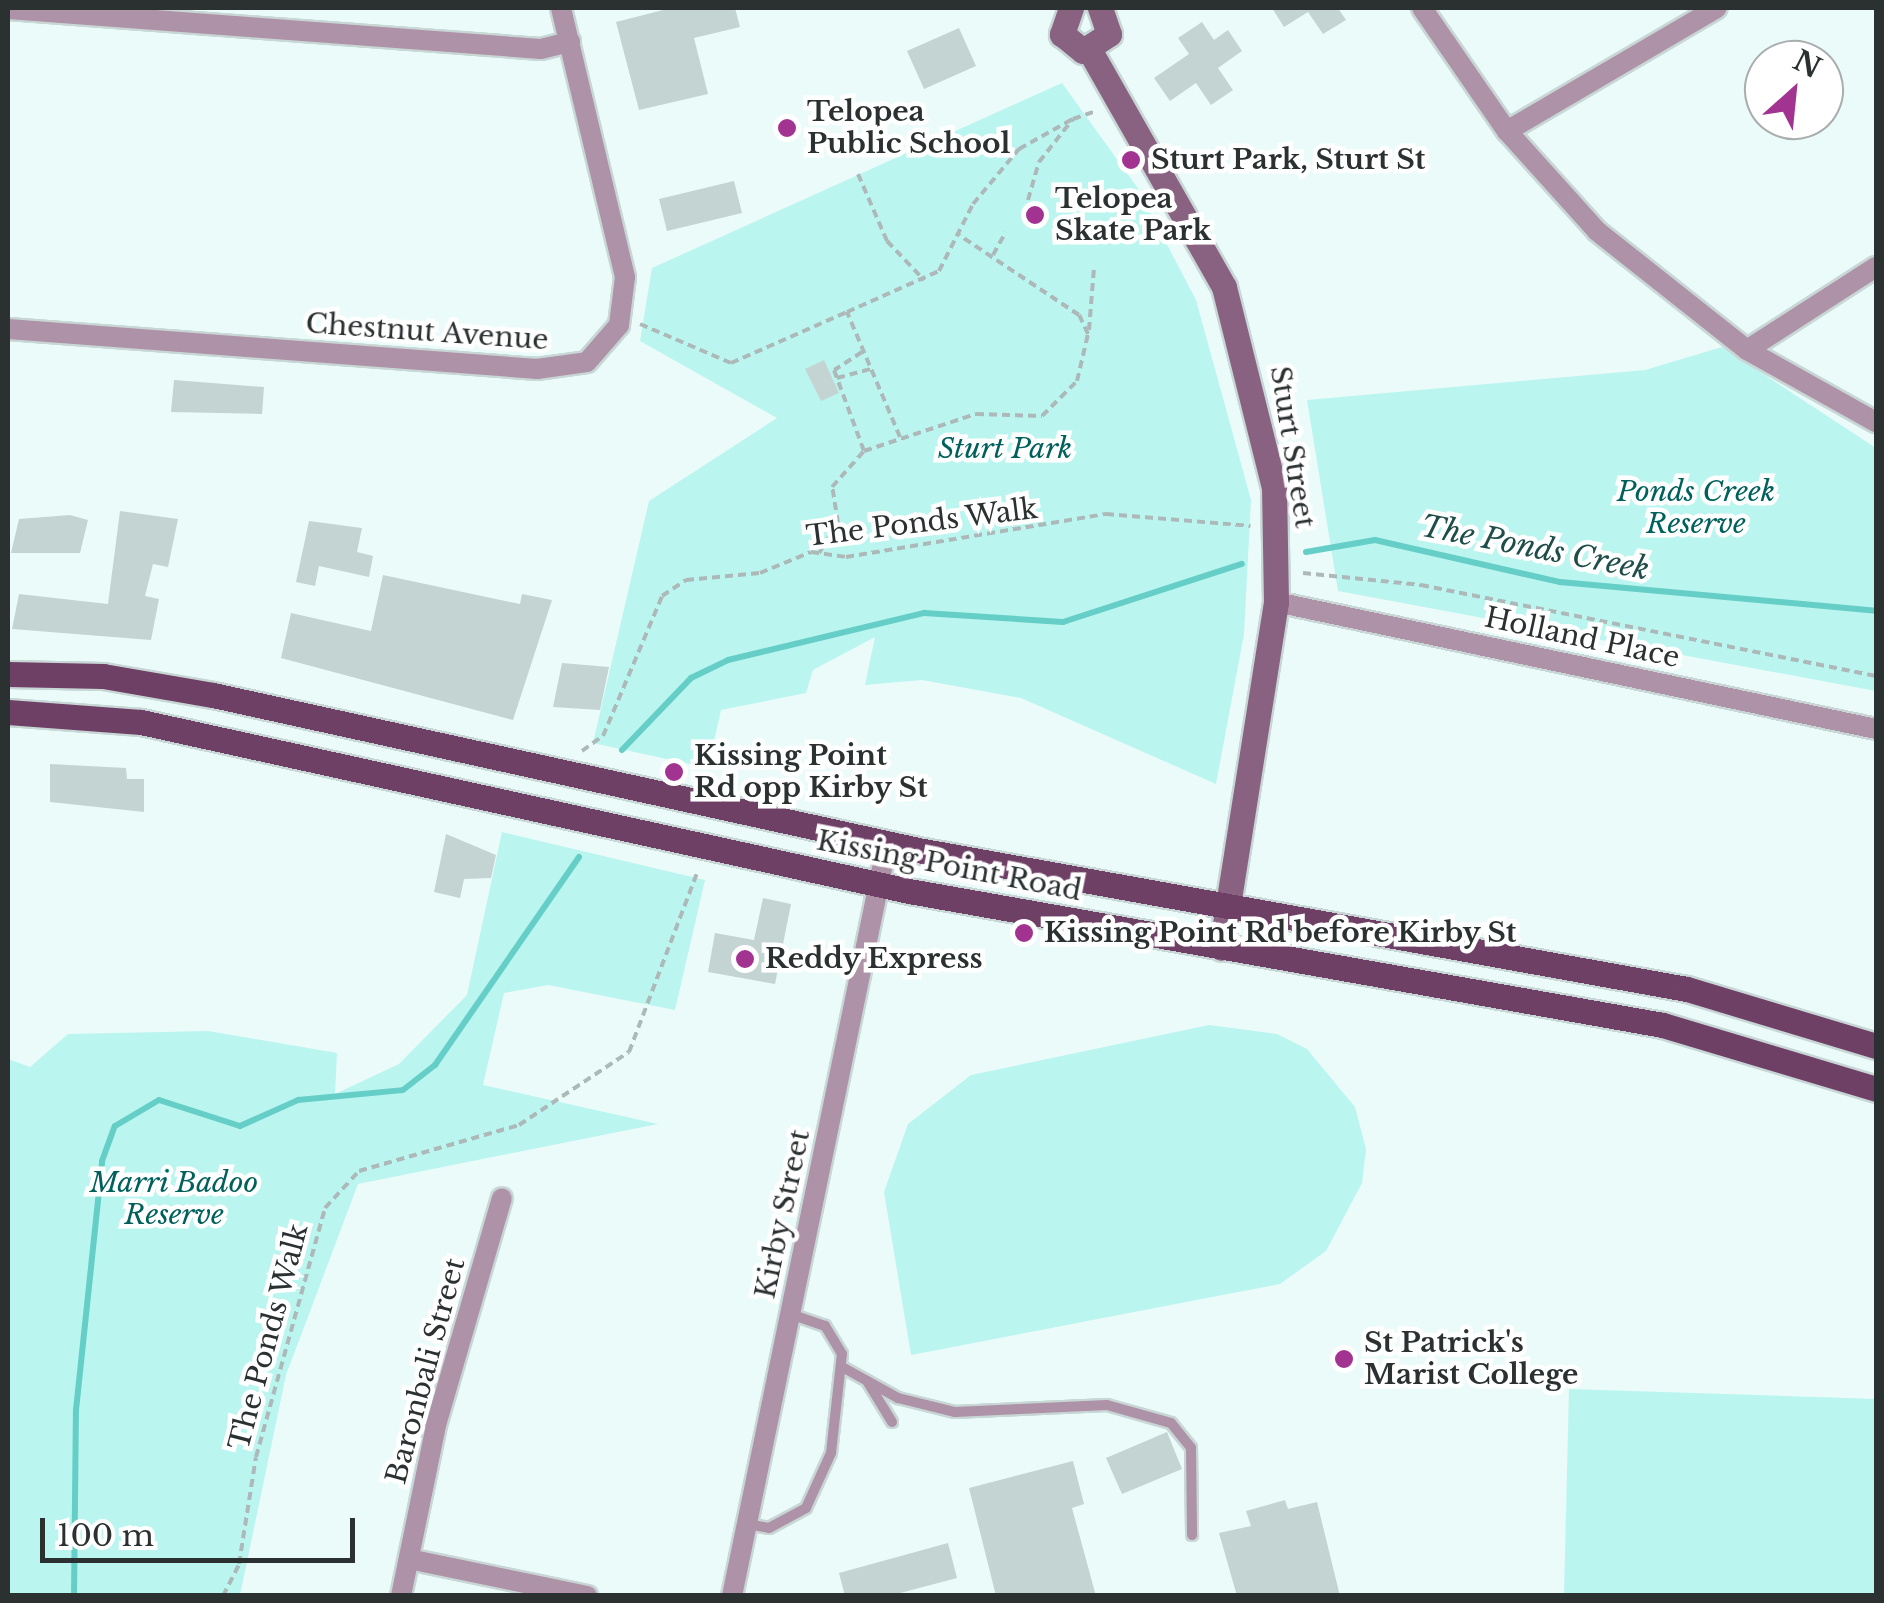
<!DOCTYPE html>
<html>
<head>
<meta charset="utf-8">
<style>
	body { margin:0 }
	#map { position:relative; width:1884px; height:1603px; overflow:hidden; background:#ebfbfa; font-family:"Libre Baskerville",serif }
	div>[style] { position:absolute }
	.green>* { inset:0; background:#bbf5f0 }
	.stream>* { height:6px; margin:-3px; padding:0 3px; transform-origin:3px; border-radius:3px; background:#65cec7 }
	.building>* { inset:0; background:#c4d4d3 }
	.path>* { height:4px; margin-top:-2px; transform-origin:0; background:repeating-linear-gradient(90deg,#adb9b9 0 8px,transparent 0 13px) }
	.roads { filter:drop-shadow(2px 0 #c8d7d6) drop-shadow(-2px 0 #c8d7d6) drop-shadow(0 2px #c8d7d6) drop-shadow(0 -2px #c8d7d6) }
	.lane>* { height:10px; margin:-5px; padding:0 5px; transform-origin:5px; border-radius:5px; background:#ae92a7 }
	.street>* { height:20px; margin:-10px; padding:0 10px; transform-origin:10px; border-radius:10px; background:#ae92a7 }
	.secondary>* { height:25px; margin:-12.5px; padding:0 12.5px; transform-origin:12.5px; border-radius:12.5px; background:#896281 }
	.primary>* { height:25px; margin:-12.5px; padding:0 12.5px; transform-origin:12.5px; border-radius:12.5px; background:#6f4065 }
	.dots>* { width:28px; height:28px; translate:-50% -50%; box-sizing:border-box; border:5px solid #fff; border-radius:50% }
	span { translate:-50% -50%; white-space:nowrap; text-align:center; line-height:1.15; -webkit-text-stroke:9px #fff; paint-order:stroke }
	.poi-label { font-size:28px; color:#2b3131; font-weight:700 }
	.left { translate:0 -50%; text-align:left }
	.street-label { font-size:28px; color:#2b3131 }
	.park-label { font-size:28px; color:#00615c; font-style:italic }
	.water-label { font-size:30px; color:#1e4d4a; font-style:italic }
	.frame { position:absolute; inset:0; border:10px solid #2b3131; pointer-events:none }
	.north { position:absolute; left:1744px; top:40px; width:100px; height:100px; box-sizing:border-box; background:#fff; border:2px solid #aaadad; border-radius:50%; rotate:27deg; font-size:28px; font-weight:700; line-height:40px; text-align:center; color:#2b3131 }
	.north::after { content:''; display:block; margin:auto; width:35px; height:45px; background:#a23391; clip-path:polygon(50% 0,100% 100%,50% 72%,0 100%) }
	.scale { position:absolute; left:40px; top:1518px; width:315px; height:45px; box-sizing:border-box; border:5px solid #2b3131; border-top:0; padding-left:12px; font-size:30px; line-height:35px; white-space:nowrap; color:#2b3131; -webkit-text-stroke:8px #fff; paint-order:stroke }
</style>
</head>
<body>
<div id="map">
	<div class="green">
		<i style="clip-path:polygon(1062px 83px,1137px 187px,1196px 300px,1251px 500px,1244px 634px,1216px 784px,1021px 698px,922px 680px,865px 685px,875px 637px,813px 670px,806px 693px,721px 710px,708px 768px,593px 743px,649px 501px,777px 418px,640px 341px,652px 268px)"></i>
		<i style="clip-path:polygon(1722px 347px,1876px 448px,1876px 691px,1338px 591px,1307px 400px,1645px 370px)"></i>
		<i style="clip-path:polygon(502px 832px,705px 880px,675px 1010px,548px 985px,504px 993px,483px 1085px,658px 1124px,358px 1184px,286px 1375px,240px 1595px,8px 1595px,8px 1059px,30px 1067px,68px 1034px,208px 1031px,337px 1053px,335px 1094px,399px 1064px,467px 995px)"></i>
		<i style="clip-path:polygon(1209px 1025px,1277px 1034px,1307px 1049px,1355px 1107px,1366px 1149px,1362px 1183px,1326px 1251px,1280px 1284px,911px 1355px,884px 1192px,908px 1124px,971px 1075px)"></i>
		<i style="clip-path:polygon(1569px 1389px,1876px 1399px,1876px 1595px,1564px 1595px)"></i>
	</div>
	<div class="stream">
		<i style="left:1306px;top:552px;width:70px;rotate:-9.9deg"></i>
		<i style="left:1375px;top:540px;width:190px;rotate:12.8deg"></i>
		<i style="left:1560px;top:582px;width:317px;rotate:5.2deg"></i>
		<i style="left:622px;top:750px;width:100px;rotate:-46.2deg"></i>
		<i style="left:691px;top:678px;width:41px;rotate:-25.9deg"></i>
		<i style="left:728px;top:660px;width:202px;rotate:-13.5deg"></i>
		<i style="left:924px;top:613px;width:139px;rotate:3.7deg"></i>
		<i style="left:1063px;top:622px;width:188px;rotate:-18deg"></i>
		<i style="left:74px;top:1596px;width:186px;rotate:-89.4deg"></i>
		<i style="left:76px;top:1410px;width:250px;rotate:-84deg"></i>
		<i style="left:102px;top:1161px;width:37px;rotate:-70deg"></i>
		<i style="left:115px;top:1126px;width:51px;rotate:-30.6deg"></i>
		<i style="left:159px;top:1100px;width:85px;rotate:17.8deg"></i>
		<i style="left:240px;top:1126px;width:64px;rotate:-24.1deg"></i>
		<i style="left:298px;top:1100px;width:105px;rotate:-5.4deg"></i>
		<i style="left:403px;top:1090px;width:41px;rotate:-38deg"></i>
		<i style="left:435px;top:1065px;width:253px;rotate:-55.3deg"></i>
	</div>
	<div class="building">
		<i style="clip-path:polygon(671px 8px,735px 8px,740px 27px,694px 38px,708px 94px,639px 110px,616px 22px)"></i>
		<i style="clip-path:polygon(1272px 8px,1338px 8px,1346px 20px,1323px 34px,1308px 12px,1284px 27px)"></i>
		<i style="clip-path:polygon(1202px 22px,1214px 40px,1228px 30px,1242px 51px,1218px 68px,1233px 90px,1211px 105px,1196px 83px,1170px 101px,1154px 78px,1189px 54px,1178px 38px)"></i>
		<i style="clip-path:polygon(959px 28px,976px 66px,924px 89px,907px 51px)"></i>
		<i style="clip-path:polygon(734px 181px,742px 213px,667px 231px,659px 199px)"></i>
		<i style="clip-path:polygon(824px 360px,839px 393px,821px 401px,805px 369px)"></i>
		<i style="clip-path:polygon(174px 380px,264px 387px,262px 414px,171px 412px)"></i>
		<i style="clip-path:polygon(120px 511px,178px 519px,168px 567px,153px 564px,145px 596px,159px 599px,151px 640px,12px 629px,19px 594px,108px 604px)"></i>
		<i style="clip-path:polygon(70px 515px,88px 520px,80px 553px,11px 553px,19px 519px)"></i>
		<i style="clip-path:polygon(309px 521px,362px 528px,357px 552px,373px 556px,369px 577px,319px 566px,315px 586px,296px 582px)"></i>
		<i style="clip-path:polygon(383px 575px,520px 604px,522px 594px,552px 600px,513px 720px,281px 658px,291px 613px,371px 631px)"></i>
		<i style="clip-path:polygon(562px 663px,609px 667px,600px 710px,553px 707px)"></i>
		<i style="clip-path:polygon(50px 764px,126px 768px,127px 779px,144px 779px,144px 812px,50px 802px)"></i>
		<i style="clip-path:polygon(446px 834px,496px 855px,491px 878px,464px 879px,460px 898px,434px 892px)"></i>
		<i style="clip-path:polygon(763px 898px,791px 904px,775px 984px,708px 972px,715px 933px,754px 940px)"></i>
		<i style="clip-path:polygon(1167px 1432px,1182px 1469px,1122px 1494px,1106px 1458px)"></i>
		<i style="clip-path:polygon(1073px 1461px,1084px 1504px,1072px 1508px,1096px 1596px,996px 1596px,969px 1488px)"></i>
		<i style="clip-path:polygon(1285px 1500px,1288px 1509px,1317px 1502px,1340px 1596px,1237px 1596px,1219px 1533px,1251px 1526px,1246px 1511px)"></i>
		<i style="clip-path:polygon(948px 1543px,957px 1578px,889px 1596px,845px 1596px,839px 1573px)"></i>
	</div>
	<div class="path">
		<i style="left:858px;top:174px;width:73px;rotate:66.6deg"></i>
		<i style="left:887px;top:241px;width:54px;rotate:46.5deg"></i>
		<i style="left:1028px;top:200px;width:40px;rotate:-74deg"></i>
		<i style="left:1039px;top:162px;width:55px;rotate:-51.7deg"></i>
		<i style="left:1073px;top:119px;width:24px;rotate:-19deg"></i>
		<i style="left:993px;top:255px;width:26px;rotate:-61deg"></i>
		<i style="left:640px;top:324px;width:99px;rotate:23.2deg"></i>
		<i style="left:731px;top:363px;width:127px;rotate:-23.7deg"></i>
		<i style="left:1089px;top:330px;width:62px;rotate:-85.4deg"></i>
		<i style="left:862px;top:352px;width:33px;rotate:147deg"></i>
		<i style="left:834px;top:370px;width:86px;rotate:69.7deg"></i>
		<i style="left:837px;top:378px;width:35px;rotate:-15deg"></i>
		<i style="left:900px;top:437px;width:136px;rotate:-113deg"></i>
		<i style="left:847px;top:312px;width:101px;rotate:-24deg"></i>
		<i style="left:939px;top:271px;width:75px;rotate:-63.1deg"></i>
		<i style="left:973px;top:204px;width:72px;rotate:-50.1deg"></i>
		<i style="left:1019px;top:149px;width:62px;rotate:-29.1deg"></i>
		<i style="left:819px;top:553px;width:36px;rotate:-58deg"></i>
		<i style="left:838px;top:523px;width:36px;rotate:-99deg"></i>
		<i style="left:832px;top:487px;width:48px;rotate:-48.4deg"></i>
		<i style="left:864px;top:451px;width:118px;rotate:-18.3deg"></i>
		<i style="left:976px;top:414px;width:66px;rotate:1.7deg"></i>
		<i style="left:1042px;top:416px;width:49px;rotate:-45deg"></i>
		<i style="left:1077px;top:381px;width:48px;rotate:-76.8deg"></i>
		<i style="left:1088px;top:334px;width:21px;rotate:-115deg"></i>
		<i style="left:1079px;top:315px;width:144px;rotate:-146.3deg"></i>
		<i style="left:1303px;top:573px;width:119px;rotate:5.8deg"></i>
		<i style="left:1421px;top:585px;width:464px;rotate:11.3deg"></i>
		<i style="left:582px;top:751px;width:26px;rotate:-36deg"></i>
		<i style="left:603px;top:736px;width:152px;rotate:-67.1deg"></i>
		<i style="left:662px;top:596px;width:29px;rotate:-34deg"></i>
		<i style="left:686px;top:580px;width:74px;rotate:-5.4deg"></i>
		<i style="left:760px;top:573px;width:55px;rotate:-22.4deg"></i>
		<i style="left:811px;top:552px;width:35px;rotate:8deg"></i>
		<i style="left:846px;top:557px;width:264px;rotate:-9.4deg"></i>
		<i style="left:1106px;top:514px;width:145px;rotate:4.7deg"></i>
		<i style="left:223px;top:1596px;width:36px;rotate:-63deg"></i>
		<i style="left:239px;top:1564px;width:108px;rotate:-81deg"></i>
		<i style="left:256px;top:1457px;width:258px;rotate:-74.5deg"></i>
		<i style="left:325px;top:1208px;width:50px;rotate:-47.4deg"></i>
		<i style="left:359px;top:1171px;width:166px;rotate:-16deg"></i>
		<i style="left:519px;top:1125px;width:132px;rotate:-33.6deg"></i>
		<i style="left:629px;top:1052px;width:195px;rotate:-69.2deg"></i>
	</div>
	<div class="roads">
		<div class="lane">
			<i style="left:844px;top:1368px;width:62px;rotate:29.1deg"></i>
			<i style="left:898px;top:1398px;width:59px;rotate:13.8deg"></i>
			<i style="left:955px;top:1412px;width:152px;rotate:-2.6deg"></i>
			<i style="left:1107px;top:1405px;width:66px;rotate:15.7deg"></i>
			<i style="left:1171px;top:1423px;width:32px;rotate:51deg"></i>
			<i style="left:1191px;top:1448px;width:87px;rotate:89.3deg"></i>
			<i style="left:867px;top:1381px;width:48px;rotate:58.6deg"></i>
			<i style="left:747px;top:1524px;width:22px;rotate:10deg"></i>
			<i style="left:769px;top:1528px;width:42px;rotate:-28.4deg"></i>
			<i style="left:806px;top:1508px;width:60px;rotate:-65.6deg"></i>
			<i style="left:831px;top:1453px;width:100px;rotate:-83.7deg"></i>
			<i style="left:842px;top:1354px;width:33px;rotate:-121deg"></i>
			<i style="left:825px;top:1326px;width:36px;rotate:-161deg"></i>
		</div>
		<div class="street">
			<i style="left:1422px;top:8px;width:150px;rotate:55.4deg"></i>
			<i style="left:1507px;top:131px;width:135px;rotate:48deg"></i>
			<i style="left:1597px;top:231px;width:191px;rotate:38.4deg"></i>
			<i style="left:1747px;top:350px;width:148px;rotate:29.2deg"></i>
			<i style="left:8px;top:9px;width:534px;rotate:4.29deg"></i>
			<i style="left:541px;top:49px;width:30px;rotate:-14deg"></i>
			<i style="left:1507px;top:131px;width:243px;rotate:-30.4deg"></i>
			<i style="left:8px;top:329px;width:531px;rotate:4.32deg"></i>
			<i style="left:537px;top:369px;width:50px;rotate:-8deg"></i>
			<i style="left:587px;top:362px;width:49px;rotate:-49.1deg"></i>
			<i style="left:619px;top:325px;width:48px;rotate:-82.9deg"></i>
			<i style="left:625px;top:277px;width:277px;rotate:-103.4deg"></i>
			<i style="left:1747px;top:350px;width:153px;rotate:-32.8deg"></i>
			<i style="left:1276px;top:602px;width:613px;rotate:11.95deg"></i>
			<i style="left:409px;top:1559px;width:182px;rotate:11.7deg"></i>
			<i style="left:401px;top:1596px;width:175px;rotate:-78.4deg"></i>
			<i style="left:436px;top:1425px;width:236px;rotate:-73.8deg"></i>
			<i style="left:732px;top:1596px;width:768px;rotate:-78.35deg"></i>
		</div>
		<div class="secondary">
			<i style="left:1071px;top:8px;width:28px;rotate:109deg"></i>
			<i style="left:1062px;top:34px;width:27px;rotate:39deg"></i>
			<i style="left:1083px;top:51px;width:31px;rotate:-33deg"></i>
			<i style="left:1109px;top:34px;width:28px;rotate:-109deg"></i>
			<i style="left:1090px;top:51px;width:271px;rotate:60.4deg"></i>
			<i style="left:1224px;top:287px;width:206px;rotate:76deg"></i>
			<i style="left:1274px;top:487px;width:115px;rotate:89deg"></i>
			<i style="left:1276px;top:602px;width:350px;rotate:99deg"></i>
		</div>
		<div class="primary">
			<i style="left:8px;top:674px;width:95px;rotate:1.2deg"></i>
			<i style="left:103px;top:676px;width:112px;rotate:9.8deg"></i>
			<i style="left:213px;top:695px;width:722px;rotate:12.4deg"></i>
			<i style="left:918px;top:850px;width:781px;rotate:10.25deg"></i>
			<i style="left:1687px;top:989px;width:197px;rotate:16.8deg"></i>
			<i style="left:8px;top:712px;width:133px;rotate:4.3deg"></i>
			<i style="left:141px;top:722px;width:786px;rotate:12.41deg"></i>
			<i style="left:909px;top:891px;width:766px;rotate:10.08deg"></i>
			<i style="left:1663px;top:1025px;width:222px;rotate:16.7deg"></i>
		</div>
	</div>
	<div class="dots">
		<i style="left:787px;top:128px;background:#a23391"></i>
		<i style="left:1131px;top:160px;background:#a23391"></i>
		<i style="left:1035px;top:215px;background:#a23391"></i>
		<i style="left:674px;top:772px;background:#a23391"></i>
		<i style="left:1024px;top:933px;background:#a23391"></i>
		<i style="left:745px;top:959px;background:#a23391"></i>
		<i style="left:1344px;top:1359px;background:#a23391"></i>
	</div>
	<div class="poi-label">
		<span class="left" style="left:807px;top:128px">Telopea<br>Public School</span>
		<span class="left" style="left:1151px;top:160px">Sturt Park, Sturt St</span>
		<span class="left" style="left:1055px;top:215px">Telopea<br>Skate Park</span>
		<span class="left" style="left:694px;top:772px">Kissing Point<br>Rd opp Kirby St</span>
		<span class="left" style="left:1044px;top:933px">Kissing Point Rd before Kirby St</span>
		<span class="left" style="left:765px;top:959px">Reddy Express</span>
		<span class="left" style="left:1364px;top:1359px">St Patrick's<br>Marist College</span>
	</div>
	<div class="street-label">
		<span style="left:427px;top:332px;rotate:4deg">Chestnut Avenue</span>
		<span style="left:1292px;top:447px;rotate:81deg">Sturt Street</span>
		<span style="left:922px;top:523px;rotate:-7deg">The Ponds Walk</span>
		<span style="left:1582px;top:638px;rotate:12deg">Holland Place</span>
		<span style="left:949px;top:866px;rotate:11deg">Kissing Point Road</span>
		<span style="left:783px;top:1214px;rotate:-78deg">Kirby Street</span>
		<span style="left:269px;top:1337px;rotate:-75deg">The Ponds Walk</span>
		<span style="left:426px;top:1371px;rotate:-75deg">Baronbali Street</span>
	</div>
	<div class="park-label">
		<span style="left:1005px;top:449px">Sturt Park</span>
		<span style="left:1696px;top:508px">Ponds Creek<br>Reserve</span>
		<span style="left:174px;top:1199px">Marri Badoo<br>Reserve</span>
	</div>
	<div class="water-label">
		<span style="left:1535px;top:548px;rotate:11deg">The Ponds Creek</span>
	</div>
	<div class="frame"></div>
	<div class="north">N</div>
	<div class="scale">100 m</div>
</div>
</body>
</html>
